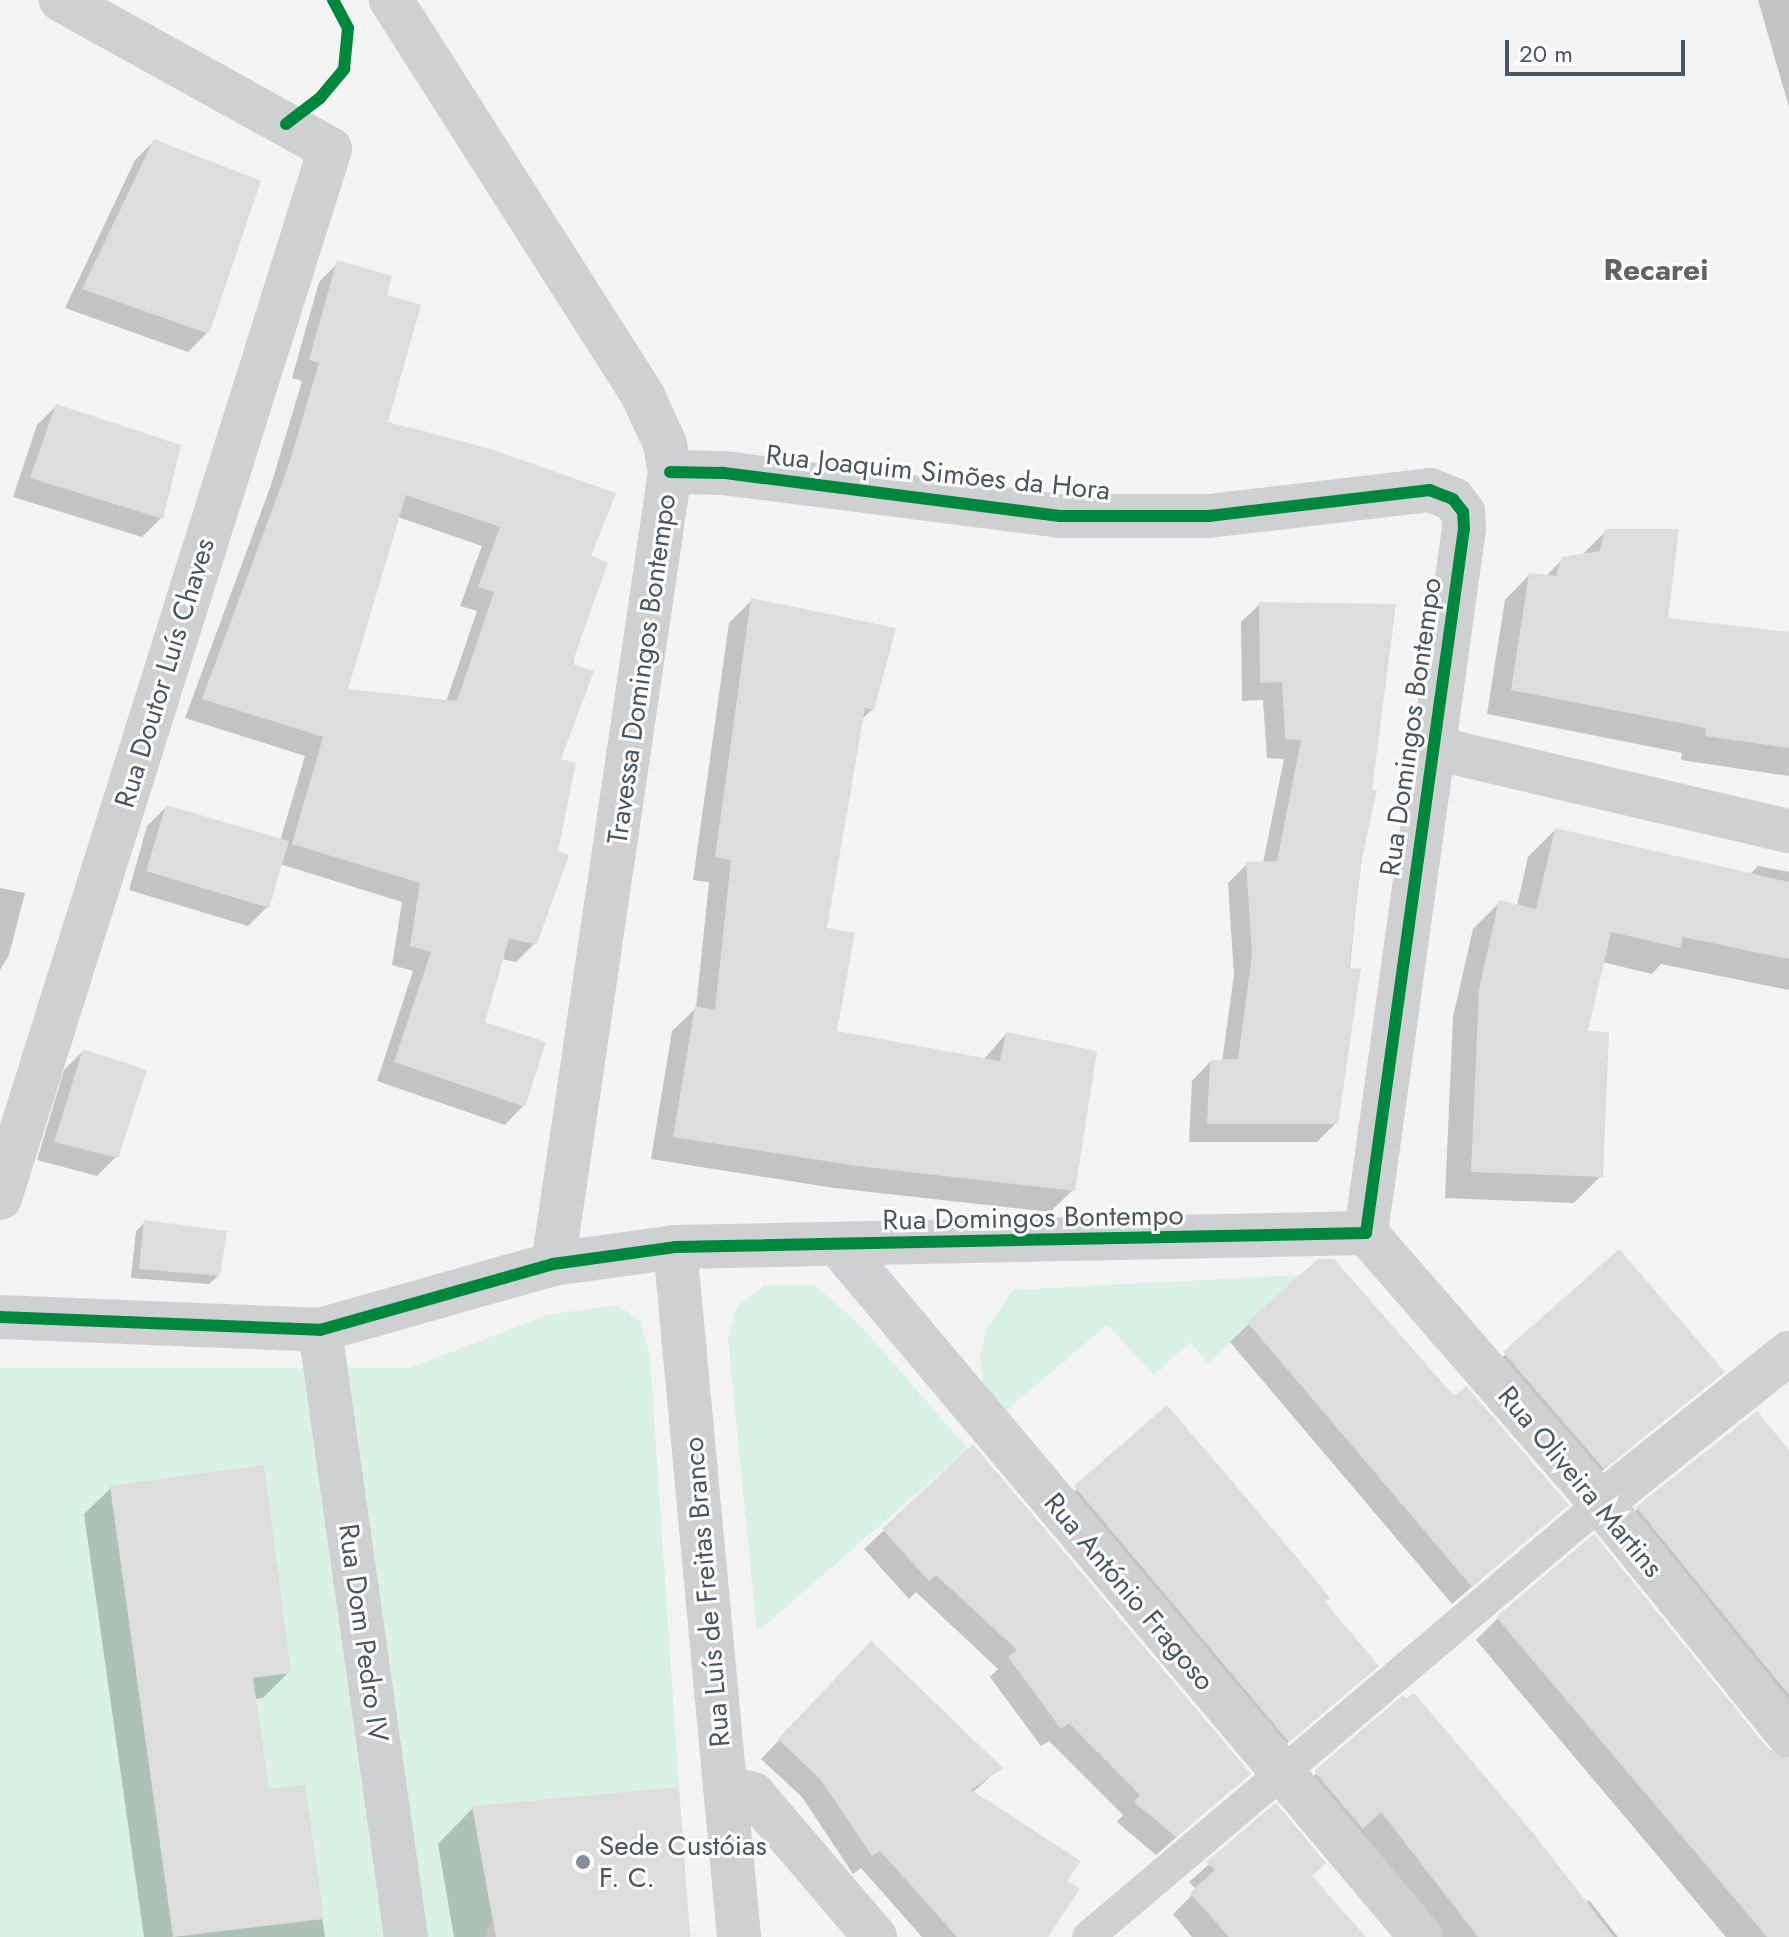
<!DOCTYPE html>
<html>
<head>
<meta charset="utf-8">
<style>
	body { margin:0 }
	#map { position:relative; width:1789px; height:1937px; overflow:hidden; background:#f4f4f4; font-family:Jost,sans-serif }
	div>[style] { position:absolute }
	.green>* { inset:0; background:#d9f2e3 }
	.shadow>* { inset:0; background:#0003 }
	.building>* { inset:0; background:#ddddde }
	.service>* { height:32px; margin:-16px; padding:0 16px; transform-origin:16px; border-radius:16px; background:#ced0d2 }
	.minor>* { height:44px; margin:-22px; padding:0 22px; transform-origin:22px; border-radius:22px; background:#ced0d2 }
	.cycleway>* { height:12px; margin:-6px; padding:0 6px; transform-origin:6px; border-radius:6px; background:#00873e }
	.dots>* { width:22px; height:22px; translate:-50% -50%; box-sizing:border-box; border:4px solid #fff; border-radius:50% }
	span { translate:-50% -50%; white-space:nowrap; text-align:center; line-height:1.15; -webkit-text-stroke:6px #fff; paint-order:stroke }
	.street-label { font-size:28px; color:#4a5661 }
	.poi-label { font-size:28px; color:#4a5661 }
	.left { translate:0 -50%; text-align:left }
	.neighbourhood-label { font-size:30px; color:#5f6368; font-weight:700 }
	.scale { position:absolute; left:1505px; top:40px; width:180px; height:36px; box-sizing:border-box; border:4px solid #4a5661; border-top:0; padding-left:10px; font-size:24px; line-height:28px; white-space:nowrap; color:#4a5661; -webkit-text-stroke:6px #fff; paint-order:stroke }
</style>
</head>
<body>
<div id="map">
	<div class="green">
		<i style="clip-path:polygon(1300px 1275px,1208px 1364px,1190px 1342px,1154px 1375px,1107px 1325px,1003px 1413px,983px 1388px,980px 1357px,986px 1329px,1013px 1290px)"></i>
		<i style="clip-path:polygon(765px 1285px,815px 1285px,860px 1325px,968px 1449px,757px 1632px,728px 1339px,736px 1307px)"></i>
		<i style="clip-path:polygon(617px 1305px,640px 1320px,650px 1356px,679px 1787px,472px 1806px,492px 1918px,485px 1937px,0 1937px,0 1368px,410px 1368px,547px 1315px)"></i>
	</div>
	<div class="shadow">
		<i style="clip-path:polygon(1758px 0,1789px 0,1789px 107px)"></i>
		<i style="clip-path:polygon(154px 141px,207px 333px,188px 352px,65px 308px,135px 160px)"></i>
		<i style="clip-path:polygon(evenodd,338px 263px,384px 296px,385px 424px,588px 557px,535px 943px,516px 962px,501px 959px,482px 1023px,523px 1106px,505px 1125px,377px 1081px,413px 971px,392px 965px,402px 902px,280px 864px,267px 907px,248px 926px,129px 890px,147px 826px,166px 807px,280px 841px,305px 756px,185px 718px,271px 485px,302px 381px,292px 378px,319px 282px,338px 263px,398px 517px,482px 546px,460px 606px,477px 611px,446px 702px,345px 690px,398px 517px)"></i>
		<i style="clip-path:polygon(56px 406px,161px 518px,142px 537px,13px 497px,37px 425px)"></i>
		<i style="clip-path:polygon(1606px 531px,1666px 620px,1789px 635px,1789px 776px,1681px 760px,1682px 753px,1487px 714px,1505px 600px,1529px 575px,1545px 577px,1563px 559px,1581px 556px)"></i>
		<i style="clip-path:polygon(752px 600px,873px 709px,860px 721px,825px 930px,835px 1032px,983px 1060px,1006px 1034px,1073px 1190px,1050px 1212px,834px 1188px,651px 1159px,672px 1031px,696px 1008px,709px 882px,693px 880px,729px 623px)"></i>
		<i style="clip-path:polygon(1260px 604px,1360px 858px,1336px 1123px,1317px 1142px,1189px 1142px,1192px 1081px,1210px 1062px,1222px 1062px,1234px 975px,1228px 883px,1247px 864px,1263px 863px,1284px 759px,1267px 758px,1263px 700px,1242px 701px,1241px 622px)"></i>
		<i style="clip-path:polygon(1555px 830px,1749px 875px,1758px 866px,1789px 872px,1789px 990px,1661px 964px,1652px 974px,1602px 962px,1586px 1033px,1601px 1176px,1574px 1203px,1445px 1198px,1453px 1017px,1473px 929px,1500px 902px,1517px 906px,1528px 857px)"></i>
		<i style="clip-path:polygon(0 888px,25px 893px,9px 955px,0 970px)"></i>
		<i style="clip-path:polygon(83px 1051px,116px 1157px,97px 1176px,37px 1160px,64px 1070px)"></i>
		<i style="clip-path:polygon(145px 1222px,219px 1275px,209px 1284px,131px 1278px,136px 1231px)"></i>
		<i style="clip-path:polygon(1619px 1252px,1722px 1372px,1584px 1486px,1486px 1372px)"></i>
		<i style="clip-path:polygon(1249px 1324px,1454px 1398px,1567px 1505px,1452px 1604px,1230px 1342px)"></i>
		<i style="clip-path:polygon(1166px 1408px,1376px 1666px,1269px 1759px,1057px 1507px)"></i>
		<i style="clip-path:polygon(973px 1447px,1248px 1774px,1156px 1855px,1117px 1822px,1123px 1815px,1049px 1741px,1041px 1746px,990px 1677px,998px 1669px,916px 1592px,909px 1599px,864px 1549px)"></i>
		<i style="clip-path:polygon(1789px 1453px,1789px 1754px,1616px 1530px,1638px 1508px)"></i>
		<i style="clip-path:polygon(111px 1488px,289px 1672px,263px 1698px,254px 1699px,268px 1792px,304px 1787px,325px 1937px,144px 1937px,84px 1514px)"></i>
		<i style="clip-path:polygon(1498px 1618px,1789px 1759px,1789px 1937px,1726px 1937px,1476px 1640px)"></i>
		<i style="clip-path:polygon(852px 1663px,1000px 1768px,972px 1793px,1064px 1882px,1046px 1937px,922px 1937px,861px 1868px,853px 1874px,802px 1797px,761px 1759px)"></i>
		<i style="clip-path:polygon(1403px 1698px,1586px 1903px,1589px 1900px,1618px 1937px,1439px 1937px,1293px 1794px)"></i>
		<i style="clip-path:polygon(1275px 1806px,1309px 1876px,1362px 1937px,1192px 1937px,1173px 1914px,1197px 1890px,1189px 1882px)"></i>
		<i style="clip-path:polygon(473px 1808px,689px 1937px,454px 1937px,438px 1844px)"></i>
	</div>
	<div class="building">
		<i style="clip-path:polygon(154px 139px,261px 181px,209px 334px,82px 289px)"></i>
		<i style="clip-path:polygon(evenodd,337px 260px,392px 276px,387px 295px,421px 305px,388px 422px,487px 448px,616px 493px,591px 556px,608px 562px,572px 664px,594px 671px,561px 759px,576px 763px,558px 851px,569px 855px,537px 944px,509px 939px,485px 1022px,546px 1042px,525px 1107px,394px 1062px,431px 952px,410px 946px,420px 883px,292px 844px,323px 737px,202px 699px,289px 464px,319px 363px,309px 360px,337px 260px,406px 495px,500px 527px,478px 587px,494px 592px,457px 701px,348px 689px,406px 495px)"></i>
		<i style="clip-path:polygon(56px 404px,181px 445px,163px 519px,30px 478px)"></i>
		<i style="clip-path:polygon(1605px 529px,1679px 529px,1668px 618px,1789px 632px,1789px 748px,1705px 736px,1706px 728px,1511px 690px,1529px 573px,1556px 576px,1562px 557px,1600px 551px)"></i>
		<i style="clip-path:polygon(751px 598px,896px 628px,874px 710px,865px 708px,827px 928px,855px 933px,837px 1031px,1000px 1061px,1006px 1032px,1097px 1051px,1075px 1191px,857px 1166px,673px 1137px,695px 1006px,715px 1010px,731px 860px,715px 857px)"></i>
		<i style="clip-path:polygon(1259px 602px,1396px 604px,1372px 790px,1377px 790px,1362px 858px,1349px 969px,1361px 968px,1338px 1124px,1207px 1124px,1210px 1060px,1238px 1059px,1252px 955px,1246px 862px,1277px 861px,1301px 740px,1285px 739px,1282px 682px,1260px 683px)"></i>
		<i style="clip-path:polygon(166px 805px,289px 841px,269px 908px,146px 871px)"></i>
		<i style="clip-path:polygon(1555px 828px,1789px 882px,1789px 959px,1683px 937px,1680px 948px,1611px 932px,1588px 1031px,1609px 1032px,1603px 1177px,1471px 1172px,1479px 989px,1499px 900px,1536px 909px)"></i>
		<i style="clip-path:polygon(83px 1049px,147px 1070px,118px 1158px,54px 1142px)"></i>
		<i style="clip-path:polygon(144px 1220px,227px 1231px,220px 1276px,139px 1269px)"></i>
		<i style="clip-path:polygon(1619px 1249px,1725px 1372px,1604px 1469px,1503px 1352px)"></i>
		<i style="clip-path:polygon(1318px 1259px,1334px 1259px,1454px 1396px,1466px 1386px,1569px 1505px,1472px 1587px,1247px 1322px)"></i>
		<i style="clip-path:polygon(1167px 1405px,1299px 1560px,1330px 1598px,1325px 1602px,1379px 1666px,1289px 1742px,1074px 1486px)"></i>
		<i style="clip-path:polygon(1757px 1411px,1789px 1450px,1789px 1695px,1636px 1507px)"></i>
		<i style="clip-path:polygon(973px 1444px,1251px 1774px,1176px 1837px,1134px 1802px,1140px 1795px,1069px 1723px,1061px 1729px,1008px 1657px,1017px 1650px,936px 1575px,929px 1581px,882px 1529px)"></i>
		<i style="clip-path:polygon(264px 1465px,291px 1673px,253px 1678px,269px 1789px,305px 1785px,324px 1919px,173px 1937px,110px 1486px)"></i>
		<i style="clip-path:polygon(1594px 1534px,1770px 1751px,1789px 1759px,1789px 1937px,1767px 1937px,1496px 1617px)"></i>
		<i style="clip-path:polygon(871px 1641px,1003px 1768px,971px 1790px,1081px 1861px,1067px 1881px,1080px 1889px,1048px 1937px,957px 1937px,880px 1851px,872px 1856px,820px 1779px,778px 1739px)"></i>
		<i style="clip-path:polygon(1414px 1693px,1533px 1833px,1614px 1937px,1478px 1937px,1381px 1812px,1363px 1829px,1314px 1771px,1403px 1695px,1406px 1699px)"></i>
		<i style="clip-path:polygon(679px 1787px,690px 1937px,496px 1937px,472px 1806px)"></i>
		<i style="clip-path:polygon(1276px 1803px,1326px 1863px,1312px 1876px,1366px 1937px,1229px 1937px,1190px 1893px,1215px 1870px,1206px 1862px)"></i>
	</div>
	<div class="service">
		<i style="left:1088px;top:1937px;width:672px;rotate:-40.23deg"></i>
	</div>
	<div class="minor">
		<i style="left:391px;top:0;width:469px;rotate:57.5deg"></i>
		<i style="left:643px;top:396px;width:53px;rotate:65.4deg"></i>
		<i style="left:665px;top:444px;width:28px;rotate:80deg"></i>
		<i style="left:670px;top:472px;width:801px;rotate:98.4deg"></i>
		<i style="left:1430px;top:747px;width:369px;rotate:13.2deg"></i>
		<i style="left:0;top:1198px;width:1100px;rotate:-72.54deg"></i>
		<i style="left:330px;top:149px;width:308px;rotate:-151deg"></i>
		<i style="left:1366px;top:1233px;width:358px;rotate:49deg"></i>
		<i style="left:1601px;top:1503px;width:299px;rotate:51deg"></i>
		<i style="left:839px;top:1246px;width:903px;rotate:49.89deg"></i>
		<i style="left:675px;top:1247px;width:693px;rotate:84.7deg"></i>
		<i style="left:0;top:1317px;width:320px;rotate:2.3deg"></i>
		<i style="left:320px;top:1330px;width:242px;rotate:-15.8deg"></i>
		<i style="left:553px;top:1264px;width:123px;rotate:-7.9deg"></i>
		<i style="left:675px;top:1247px;width:691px;rotate:-1.16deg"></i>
		<i style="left:1366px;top:1233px;width:711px;rotate:-82.08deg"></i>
		<i style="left:1464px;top:529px;width:17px;rotate:-93deg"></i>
		<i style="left:1463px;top:512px;width:16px;rotate:-128deg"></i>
		<i style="left:1453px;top:499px;width:25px;rotate:-159deg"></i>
		<i style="left:1430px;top:490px;width:223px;rotate:173.3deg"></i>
		<i style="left:1209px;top:516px;width:149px;rotate:180deg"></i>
		<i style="left:1060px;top:516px;width:341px;rotate:-172.7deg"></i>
		<i style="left:722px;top:473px;width:52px;rotate:-178.9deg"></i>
		<i style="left:320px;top:1330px;width:613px;rotate:81.94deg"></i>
		<i style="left:1601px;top:1503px;width:241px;rotate:-38.6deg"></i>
		<i style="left:725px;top:1787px;width:29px;rotate:14deg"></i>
		<i style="left:753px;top:1794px;width:188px;rotate:49.5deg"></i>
	</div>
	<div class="cycleway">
		<i style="left:286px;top:124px;width:43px;rotate:-37.4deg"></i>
		<i style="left:320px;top:98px;width:38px;rotate:-50deg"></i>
		<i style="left:344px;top:69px;width:41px;rotate:-84.4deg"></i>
		<i style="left:348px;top:28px;width:32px;rotate:-118deg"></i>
		<i style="left:0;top:1317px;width:320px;rotate:2.3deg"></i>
		<i style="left:320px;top:1330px;width:242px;rotate:-15.8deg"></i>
		<i style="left:553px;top:1264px;width:123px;rotate:-7.9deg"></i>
		<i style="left:675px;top:1247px;width:691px;rotate:-1.16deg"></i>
		<i style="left:1366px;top:1233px;width:711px;rotate:-82.08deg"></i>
		<i style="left:1464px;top:529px;width:17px;rotate:-93deg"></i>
		<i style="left:1463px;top:512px;width:16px;rotate:-128deg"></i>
		<i style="left:1453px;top:499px;width:25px;rotate:-159deg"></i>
		<i style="left:1430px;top:490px;width:223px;rotate:173.3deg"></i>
		<i style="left:1209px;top:516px;width:149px;rotate:180deg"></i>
		<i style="left:1060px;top:516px;width:341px;rotate:-172.7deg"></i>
		<i style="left:722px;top:473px;width:52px;rotate:-178.9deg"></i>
	</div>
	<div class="dots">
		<i style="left:583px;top:1862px;background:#868d94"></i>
	</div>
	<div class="street-label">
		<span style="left:938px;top:473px;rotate:6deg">Rua Joaquim Simões da Hora</span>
		<span style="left:642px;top:669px;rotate:-82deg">Travessa Domingos Bontempo</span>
		<span style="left:165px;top:673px;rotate:-73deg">Rua Doutor Luís Chaves</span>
		<span style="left:1411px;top:727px;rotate:-82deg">Rua Domingos Bontempo</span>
		<span style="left:1033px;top:1218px;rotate:-1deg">Rua Domingos Bontempo</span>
		<span style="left:1580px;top:1482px;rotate:50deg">Rua Oliveira Martins</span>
		<span style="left:707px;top:1592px;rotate:-95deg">Rua Luís de Freitas Branco</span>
		<span style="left:1129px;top:1592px;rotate:50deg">Rua António Fragoso</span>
		<span style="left:363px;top:1633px;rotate:82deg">Rua Dom Pedro IV</span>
	</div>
	<div class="poi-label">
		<span class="left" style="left:599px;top:1862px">Sede Custóias<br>F. C.</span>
	</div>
	<div class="neighbourhood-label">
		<span style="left:1656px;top:270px">Recarei</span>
	</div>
	<div class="scale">20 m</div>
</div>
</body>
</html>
